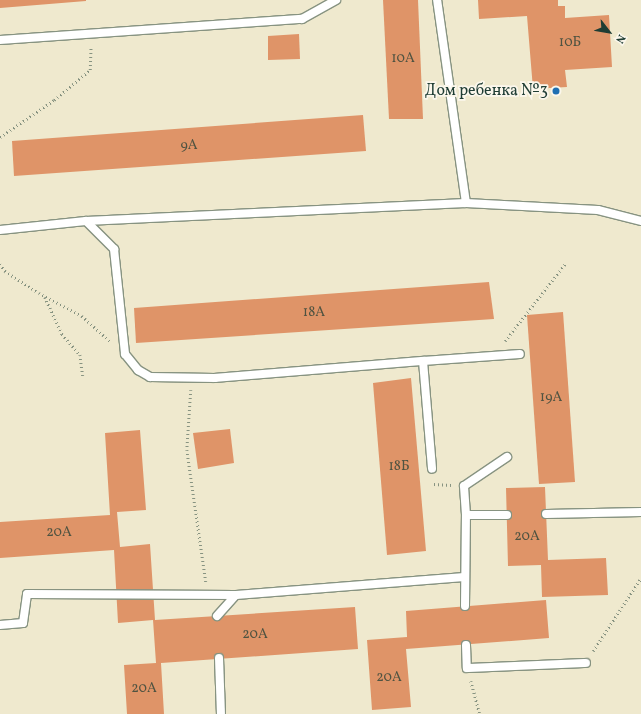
<!DOCTYPE html>
<html>
<head>
<meta charset="utf-8">
<style>
	body { margin:0 }
	#map { position:relative; width:641px; height:714px; overflow:hidden; background:#efe9ce; font-family:Vollkorn,serif }
	div>[style] { position:absolute }
	.building>* { inset:0; background:#df9468 }
	.path>* { height:2.5px; margin-top:-1.25px; transform-origin:0; background:repeating-linear-gradient(90deg,#879381 0 1px,transparent 0 4px) }
	.roads { filter:drop-shadow(1px 0 #879381) drop-shadow(-1px 0 #879381) drop-shadow(0 1px #879381) drop-shadow(0 -1px #879381) }
	.lane>* { height:8px; margin:-4px; padding:0 4px; transform-origin:4px; border-radius:4px; background:#fff }
	.dots>* { width:11px; height:11px; translate:-50% -50%; box-sizing:border-box; border:2px solid #fbf7ec; border-radius:50% }
	span { translate:-50% -50%; white-space:nowrap; text-align:center; line-height:1.15; -webkit-text-stroke:3.5px #fbf7ec; paint-order:stroke }
	.number-label { font-size:14px; color:#4f5341 }
	.number-label span { -webkit-text-stroke-width:0 }
	.poi-label { font-size:16px; color:#1f3d34 }
	.right { translate:-100% -50%; text-align:right }
	.north { position:absolute; left:589px; top:12px; width:40px; height:40px; -webkit-text-stroke:3px #fbf7ec; paint-order:stroke; rotate:121deg; font-size:11px; font-weight:700; line-height:16px; text-align:center; color:#1f3d34 }
	.north::after { content:''; display:block; margin:auto; width:14px; height:18px; background:#1f3d34; clip-path:polygon(50% 0,100% 100%,50% 72%,0 100%) }
</style>
</head>
<body>
<div id="map">
	<div class="building">
		<i style="clip-path:polygon(0 0,86px 0,86px 1px,0 8px)"></i>
		<i style="clip-path:polygon(383px 0,418px 0,423px 119px,389px 119px)"></i>
		<i style="clip-path:polygon(478px 0,558px 0,558px 6px,565px 6px,565px 18px,609px 15px,612px 67px,565px 70px,567px 87px,533px 89px,527px 16px,479px 19px)"></i>
		<i style="clip-path:polygon(299px 34px,300px 59px,268px 60px,268px 36px)"></i>
		<i style="clip-path:polygon(363px 115px,366px 151px,14px 176px,12px 141px)"></i>
		<i style="clip-path:polygon(489px 282px,494px 319px,136px 343px,134px 308px)"></i>
		<i style="clip-path:polygon(563px 312px,575px 482px,539px 484px,527px 315px)"></i>
		<i style="clip-path:polygon(411px 378px,426px 551px,387px 555px,373px 383px)"></i>
		<i style="clip-path:polygon(230px 429px,234px 463px,198px 469px,193px 433px)"></i>
		<i style="clip-path:polygon(140px 430px,146px 510px,117px 512px,120px 547px,150px 544px,155px 620px,355px 607px,358px 649px,161px 663px,164px 714px,127px 714px,124px 665px,156px 663px,153px 620px,118px 623px,114px 550px,0 558px,0 522px,110px 515px,105px 433px)"></i>
		<i style="clip-path:polygon(545px 487px,548px 560px,606px 558px,608px 595px,542px 597px,541px 565px,508px 566px,506px 488px)"></i>
		<i style="clip-path:polygon(546px 600px,549px 638px,406px 649px,411px 707px,372px 710px,367px 640px,407px 637px,406px 611px)"></i>
	</div>
	<div class="path">
		<i style="left:0;top:137px;width:65px;rotate:-34.4deg"></i>
		<i style="left:54px;top:100px;width:47px;rotate:-39.8deg"></i>
		<i style="left:90px;top:70px;width:23px;rotate:-88deg"></i>
		<i style="left:0;top:264px;width:9px;rotate:54deg"></i>
		<i style="left:5px;top:271px;width:40px;rotate:32.9deg"></i>
		<i style="left:39px;top:293px;width:49px;rotate:28.1deg"></i>
		<i style="left:82px;top:316px;width:38px;rotate:42deg"></i>
		<i style="left:45px;top:297px;width:41px;rotate:65.3deg"></i>
		<i style="left:62px;top:334px;width:28px;rotate:49deg"></i>
		<i style="left:80px;top:355px;width:21px;rotate:82deg"></i>
		<i style="left:505px;top:341px;width:98px;rotate:-52.1deg"></i>
		<i style="left:191px;top:390px;width:60px;rotate:93.8deg"></i>
		<i style="left:187px;top:450px;width:133px;rotate:81.8deg"></i>
		<i style="left:434px;top:484px;width:17px;rotate:3deg"></i>
		<i style="left:593px;top:651px;width:87px;rotate:-56.7deg"></i>
		<i style="left:471px;top:681px;width:34px;rotate:75deg"></i>
	</div>
	<div class="roads">
		<div class="lane">
			<i style="left:0;top:40px;width:303px;rotate:-4deg"></i>
			<i style="left:302px;top:19px;width:39px;rotate:-29deg"></i>
			<i style="left:466px;top:203px;width:132px;rotate:3deg"></i>
			<i style="left:598px;top:210px;width:44px;rotate:14.3deg"></i>
			<i style="left:86px;top:221px;width:40px;rotate:45deg"></i>
			<i style="left:114px;top:249px;width:106px;rotate:84deg"></i>
			<i style="left:125px;top:354px;width:21px;rotate:51deg"></i>
			<i style="left:138px;top:370px;width:14px;rotate:30deg"></i>
			<i style="left:150px;top:377px;width:65px;rotate:0.9deg"></i>
			<i style="left:215px;top:378px;width:209px;rotate:-4.7deg"></i>
			<i style="left:423px;top:361px;width:108px;rotate:85.2deg"></i>
			<i style="left:0;top:230px;width:86px;rotate:-6deg"></i>
			<i style="left:86px;top:221px;width:380px;rotate:-2.7deg"></i>
			<i style="left:466px;top:203px;width:205px;rotate:-98.1deg"></i>
			<i style="left:423px;top:361px;width:97px;rotate:-4.1deg"></i>
			<i style="left:546px;top:514px;width:95px;rotate:-1.2deg"></i>
			<i style="left:466px;top:515px;width:41px"></i>
			<i style="left:465px;top:606px;width:91px;rotate:-89.4deg"></i>
			<i style="left:466px;top:515px;width:29px;rotate:-94deg"></i>
			<i style="left:464px;top:486px;width:52px;rotate:-34deg"></i>
			<i style="left:217px;top:616px;width:28px;rotate:-48deg"></i>
			<i style="left:236px;top:595px;width:229px;rotate:-4.5deg"></i>
			<i style="left:0;top:625px;width:23px;rotate:-5deg"></i>
			<i style="left:23px;top:623px;width:29px;rotate:-82deg"></i>
			<i style="left:27px;top:594px;width:209px;rotate:0.3deg"></i>
			<i style="left:466px;top:645px;width:23px;rotate:88deg"></i>
			<i style="left:467px;top:668px;width:119px;rotate:-2.4deg"></i>
			<i style="left:219px;top:658px;width:56px;rotate:88deg"></i>
		</div>
	</div>
	<div class="dots">
		<i style="left:556px;top:91px;background:#1f6fb2"></i>
	</div>
	<div class="number-label">
		<span style="left:570px;top:43px">10Б</span>
		<span style="left:403px;top:59px">10А</span>
		<span style="left:189px;top:146px">9А</span>
		<span style="left:314px;top:313px">18А</span>
		<span style="left:551px;top:398px">19А</span>
		<span style="left:399px;top:467px">18Б</span>
		<span style="left:59px;top:533px">20А</span>
		<span style="left:527px;top:537px">20А</span>
		<span style="left:255px;top:635px">20А</span>
		<span style="left:389px;top:678px">20А</span>
		<span style="left:144px;top:689px">20А</span>
	</div>
	<div class="poi-label">
		<span class="right" style="left:548px;top:91px">Дом ребенка №3</span>
	</div>
	<div class="north">N</div>
</div>
</body>
</html>
